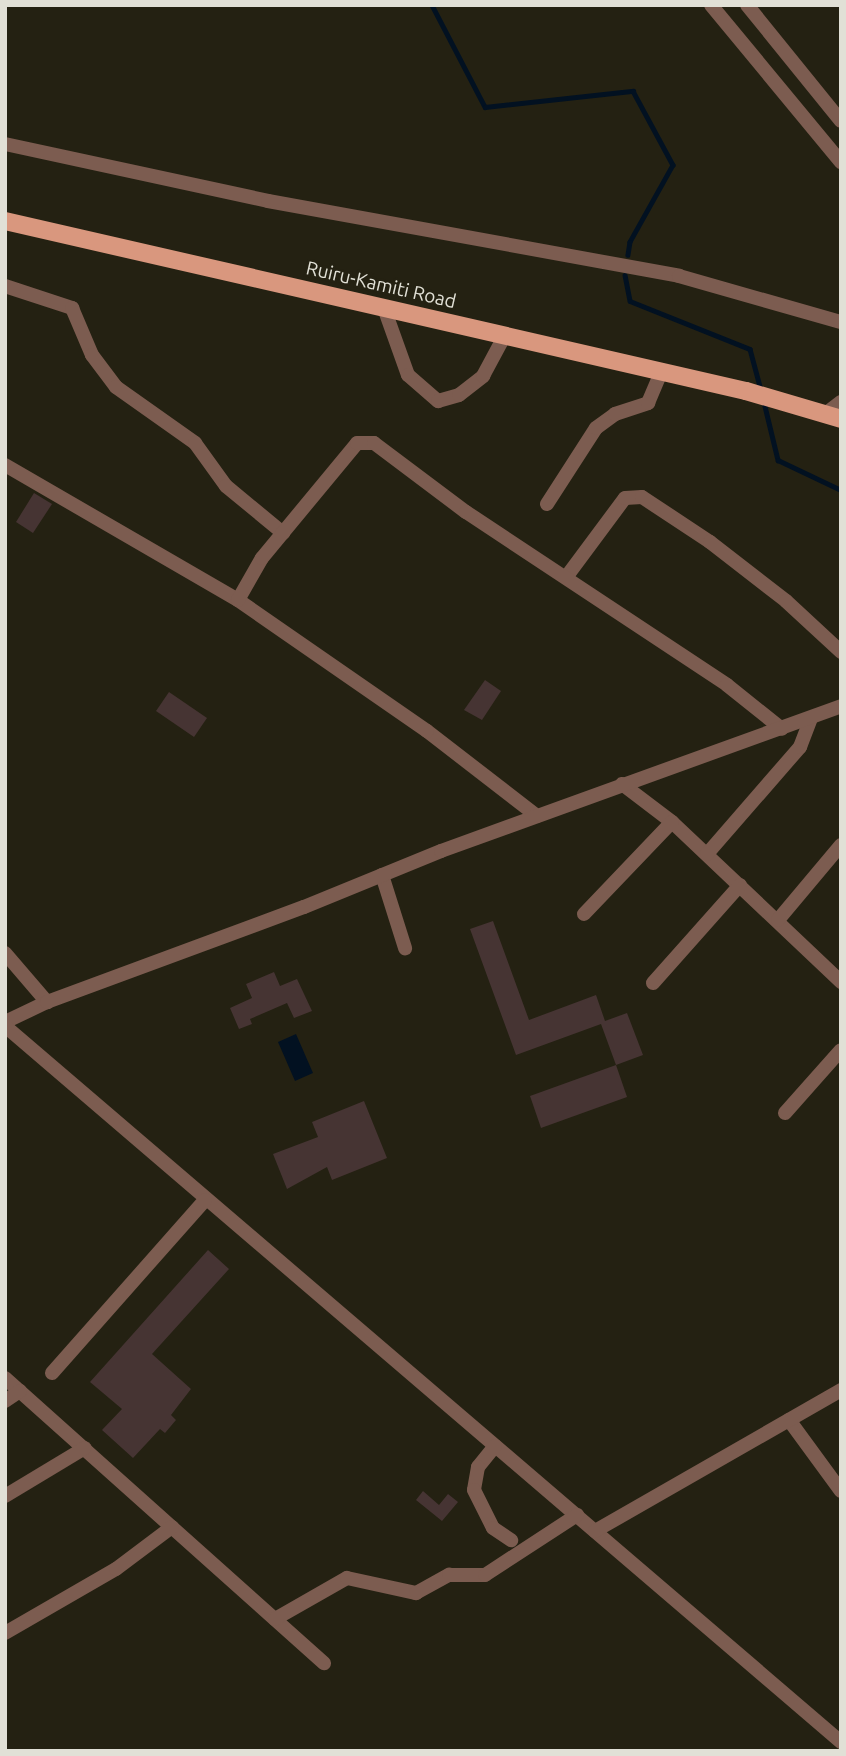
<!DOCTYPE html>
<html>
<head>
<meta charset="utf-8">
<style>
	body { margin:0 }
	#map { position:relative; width:846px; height:1756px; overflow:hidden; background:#242112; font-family:Ubuntu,sans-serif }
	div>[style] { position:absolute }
	.water>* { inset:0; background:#021121 }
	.stream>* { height:4.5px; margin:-2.25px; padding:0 2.25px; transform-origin:2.25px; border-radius:2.25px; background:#021121 }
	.building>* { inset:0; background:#463433 }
	.minor>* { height:14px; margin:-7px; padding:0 7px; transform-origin:7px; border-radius:7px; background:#7c5c50 }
	.major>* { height:18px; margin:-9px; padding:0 9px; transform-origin:9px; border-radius:9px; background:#d9977e }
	span { translate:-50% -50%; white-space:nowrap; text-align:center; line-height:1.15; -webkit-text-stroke:5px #242112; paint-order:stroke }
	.street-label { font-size:19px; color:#e1e0d6 }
	.frame { position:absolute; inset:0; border:7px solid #e1e0d6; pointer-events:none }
</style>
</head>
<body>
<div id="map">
	<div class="water">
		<i style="clip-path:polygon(296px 1034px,313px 1073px,295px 1081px,278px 1042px)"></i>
	</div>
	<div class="stream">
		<i style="left:432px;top:5px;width:115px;rotate:62.5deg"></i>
		<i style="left:485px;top:107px;width:149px;rotate:-6.2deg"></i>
		<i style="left:633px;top:91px;width:84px;rotate:61.6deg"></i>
		<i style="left:673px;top:165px;width:88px;rotate:119.2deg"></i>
		<i style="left:630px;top:242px;width:13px;rotate:99deg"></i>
		<i style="left:625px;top:275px;width:26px;rotate:79deg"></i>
		<i style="left:630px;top:301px;width:129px;rotate:21.8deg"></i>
		<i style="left:750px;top:349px;width:42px;rotate:75deg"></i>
		<i style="left:764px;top:402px;width:60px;rotate:76.4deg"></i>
		<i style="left:778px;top:460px;width:70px;rotate:25.5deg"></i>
	</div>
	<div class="building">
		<i style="clip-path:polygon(34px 493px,52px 504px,33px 533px,16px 522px)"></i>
		<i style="clip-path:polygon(485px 680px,501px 691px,482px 720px,464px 710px)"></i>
		<i style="clip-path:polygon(169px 692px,207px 718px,194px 737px,156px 711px)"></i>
		<i style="clip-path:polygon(493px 921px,529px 1020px,596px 995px,605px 1021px,627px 1013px,643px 1055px,616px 1065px,601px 1024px,516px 1055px,470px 929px)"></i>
		<i style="clip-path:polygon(274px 972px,280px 986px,297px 979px,312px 1011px,294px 1018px,287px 1003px,250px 1019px,252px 1024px,239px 1029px,230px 1008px,252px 998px,246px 984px)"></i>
		<i style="clip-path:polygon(616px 1065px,627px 1097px,541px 1128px,530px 1096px)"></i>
		<i style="clip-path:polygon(364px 1101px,387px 1158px,332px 1180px,327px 1167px,287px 1189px,273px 1154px,318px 1137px,312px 1122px)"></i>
		<i style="clip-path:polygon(208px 1250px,229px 1269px,152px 1354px,191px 1389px,171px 1415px,176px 1420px,165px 1433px,160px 1429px,133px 1458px,102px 1430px,122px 1409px,90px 1382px)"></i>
		<i style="clip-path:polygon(423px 1491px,439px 1505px,448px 1494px,458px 1502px,442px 1521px,416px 1500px)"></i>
	</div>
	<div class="minor">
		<i style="left:711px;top:5px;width:204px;rotate:50.4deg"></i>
		<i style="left:747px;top:5px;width:149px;rotate:51deg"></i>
		<i style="left:5px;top:144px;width:269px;rotate:12.2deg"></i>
		<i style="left:268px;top:201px;width:418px;rotate:10.3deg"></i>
		<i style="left:679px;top:276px;width:168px;rotate:15.9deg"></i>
		<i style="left:5px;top:286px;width:71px;rotate:18.2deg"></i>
		<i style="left:72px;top:308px;width:51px;rotate:66.9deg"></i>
		<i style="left:92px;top:355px;width:40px;rotate:53deg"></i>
		<i style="left:116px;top:387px;width:97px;rotate:35.3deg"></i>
		<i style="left:195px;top:443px;width:53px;rotate:54.2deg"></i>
		<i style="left:226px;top:486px;width:74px;rotate:39.5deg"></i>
		<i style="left:384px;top:308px;width:71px;rotate:70.3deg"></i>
		<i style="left:408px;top:375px;width:40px;rotate:41deg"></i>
		<i style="left:438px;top:401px;width:22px;rotate:-16deg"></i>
		<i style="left:459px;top:395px;width:31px;rotate:-38deg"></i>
		<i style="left:483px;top:376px;width:47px;rotate:-61.8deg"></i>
		<i style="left:825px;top:414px;width:20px;rotate:-37deg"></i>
		<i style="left:5px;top:465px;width:269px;rotate:30.1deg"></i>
		<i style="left:547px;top:504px;width:90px;rotate:-57.2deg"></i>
		<i style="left:596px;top:428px;width:24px;rotate:-36deg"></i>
		<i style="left:615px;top:414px;width:35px;rotate:-18deg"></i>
		<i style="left:648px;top:403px;width:33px;rotate:-67deg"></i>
		<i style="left:567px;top:576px;width:97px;rotate:-53.4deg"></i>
		<i style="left:625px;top:498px;width:17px;rotate:-3deg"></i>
		<i style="left:642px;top:497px;width:82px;rotate:33.5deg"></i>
		<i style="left:710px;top:542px;width:96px;rotate:37.8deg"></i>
		<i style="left:786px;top:601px;width:75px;rotate:42.8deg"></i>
		<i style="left:622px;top:784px;width:63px;rotate:37.2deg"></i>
		<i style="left:672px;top:822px;width:233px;rotate:43.4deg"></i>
		<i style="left:537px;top:816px;width:139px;rotate:-142.3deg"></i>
		<i style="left:427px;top:731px;width:230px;rotate:-145.3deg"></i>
		<i style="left:238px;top:600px;width:48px;rotate:-60.3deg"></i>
		<i style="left:262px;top:558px;width:149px;rotate:-50.4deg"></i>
		<i style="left:357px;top:443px;width:17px"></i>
		<i style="left:374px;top:443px;width:115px;rotate:36.9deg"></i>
		<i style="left:466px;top:512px;width:313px;rotate:33.5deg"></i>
		<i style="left:727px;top:685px;width:70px;rotate:38.7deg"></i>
		<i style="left:707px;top:854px;width:142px;rotate:-49deg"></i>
		<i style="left:800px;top:747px;width:31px;rotate:-69deg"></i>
		<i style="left:382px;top:875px;width:77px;rotate:72.5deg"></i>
		<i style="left:584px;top:914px;width:127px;rotate:-46.3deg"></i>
		<i style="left:778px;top:920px;width:98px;rotate:-50deg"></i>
		<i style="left:5px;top:953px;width:65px;rotate:49.4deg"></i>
		<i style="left:653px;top:983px;width:131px;rotate:-48.4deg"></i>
		<i style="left:5px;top:1022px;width:47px;rotate:-25.5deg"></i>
		<i style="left:47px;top:1002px;width:274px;rotate:-20.3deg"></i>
		<i style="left:304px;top:907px;width:148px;rotate:-22.2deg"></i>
		<i style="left:441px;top:851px;width:425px;rotate:-19.9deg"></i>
		<i style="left:5px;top:1026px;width:1101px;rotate:40.58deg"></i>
		<i style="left:785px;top:1113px;width:84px;rotate:-48.4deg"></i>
		<i style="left:52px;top:1373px;width:231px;rotate:-48.5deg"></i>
		<i style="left:5px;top:1378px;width:428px;rotate:41.8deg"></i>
		<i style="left:5px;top:1401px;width:18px;rotate:-34deg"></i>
		<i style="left:789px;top:1420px;width:88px;rotate:53.8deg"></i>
		<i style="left:495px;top:1446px;width:27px;rotate:129deg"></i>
		<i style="left:478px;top:1467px;width:23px;rotate:100deg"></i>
		<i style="left:474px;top:1490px;width:42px;rotate:63.4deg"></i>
		<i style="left:493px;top:1528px;width:22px;rotate:34deg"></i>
		<i style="left:5px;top:1496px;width:93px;rotate:-31deg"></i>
		<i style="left:595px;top:1531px;width:284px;rotate:-29.8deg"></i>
		<i style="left:275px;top:1619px;width:83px;rotate:-29.7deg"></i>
		<i style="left:347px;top:1578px;width:71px;rotate:12.3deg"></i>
		<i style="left:416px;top:1593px;width:38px;rotate:-29deg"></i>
		<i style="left:449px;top:1575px;width:36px"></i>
		<i style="left:485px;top:1575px;width:110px;rotate:-33.1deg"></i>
		<i style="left:5px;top:1633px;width:128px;rotate:-30deg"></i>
		<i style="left:116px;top:1569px;width:70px;rotate:-36.9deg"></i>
	</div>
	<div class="major">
		<i style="left:5px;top:221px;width:760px;rotate:12.92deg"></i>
		<i style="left:746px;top:391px;width:99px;rotate:16.4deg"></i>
	</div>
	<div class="street-label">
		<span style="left:381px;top:285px;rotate:13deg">Ruiru-Kamiti Road</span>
	</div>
	<div class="frame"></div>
</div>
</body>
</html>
